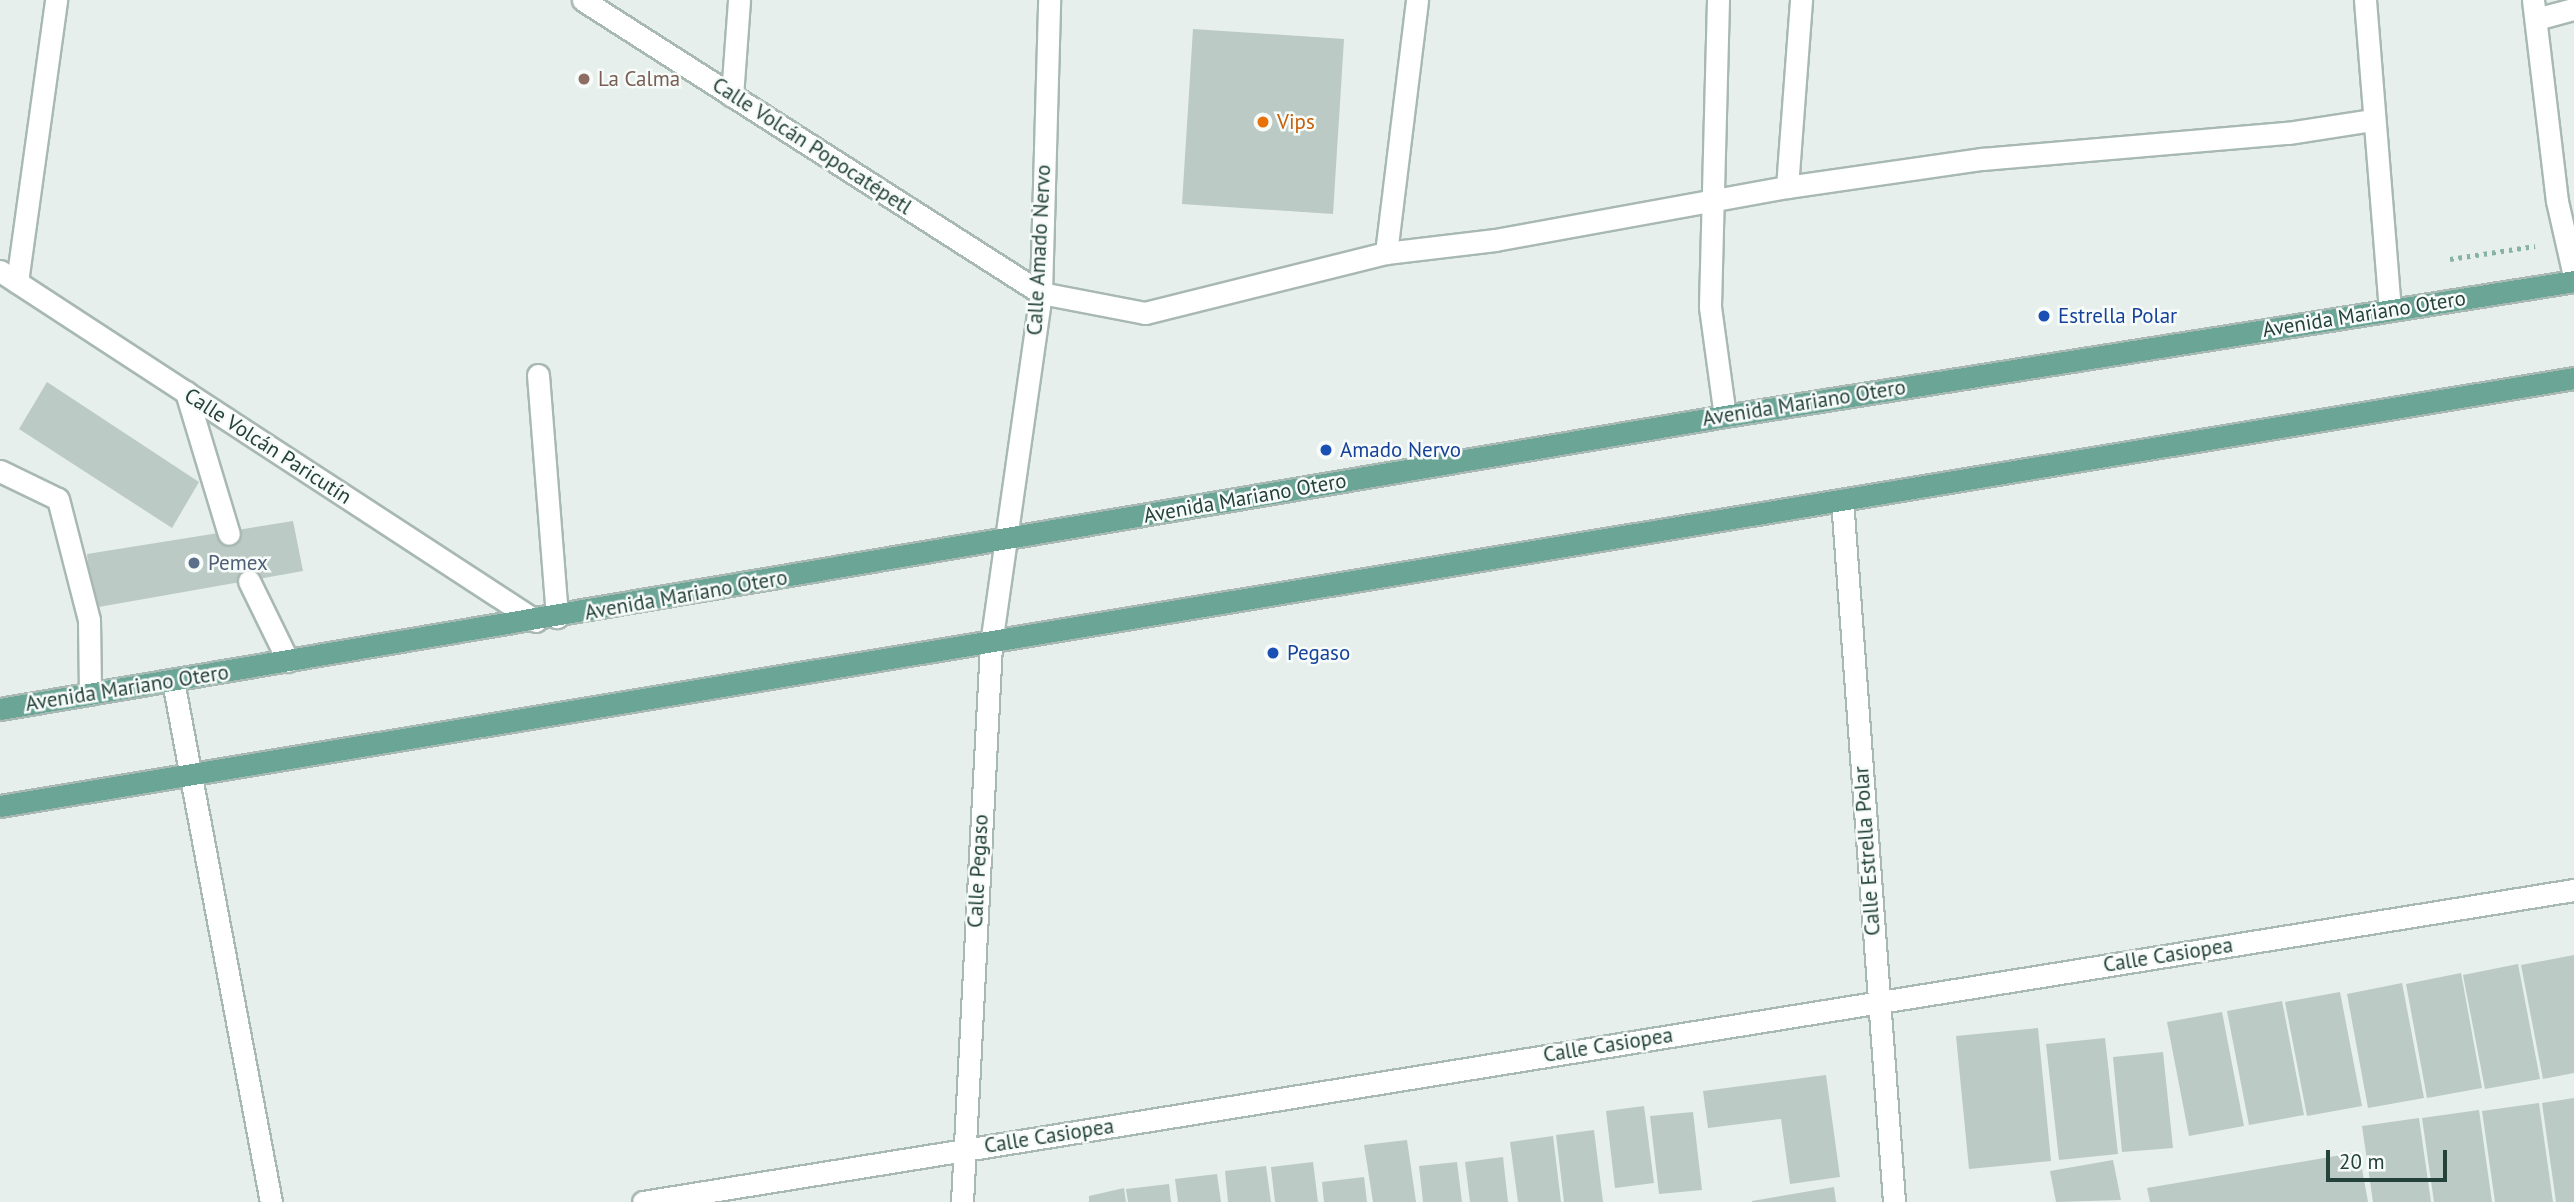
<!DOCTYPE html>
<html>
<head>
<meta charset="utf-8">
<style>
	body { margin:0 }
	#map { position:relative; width:2574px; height:1202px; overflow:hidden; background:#e6efeb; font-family:"PT Sans",sans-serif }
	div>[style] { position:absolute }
	.building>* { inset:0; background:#bbcac4 }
	.path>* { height:4.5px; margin-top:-2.25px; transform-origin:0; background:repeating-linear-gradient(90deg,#86b3a5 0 3.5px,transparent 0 8.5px) }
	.roads { filter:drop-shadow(2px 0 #a8b8b2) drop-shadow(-2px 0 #a8b8b2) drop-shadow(0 2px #a8b8b2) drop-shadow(0 -2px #a8b8b2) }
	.lane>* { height:21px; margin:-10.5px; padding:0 10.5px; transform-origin:10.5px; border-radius:10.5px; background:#fff }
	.street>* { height:21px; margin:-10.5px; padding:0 10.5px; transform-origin:10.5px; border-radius:10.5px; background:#fff }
	.primary>* { height:21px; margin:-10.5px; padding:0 10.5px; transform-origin:10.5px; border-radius:10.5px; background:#6aa596 }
	.dots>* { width:19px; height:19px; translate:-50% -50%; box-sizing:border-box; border:4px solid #f7fbf9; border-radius:50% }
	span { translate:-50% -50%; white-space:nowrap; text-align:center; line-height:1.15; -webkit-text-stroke:5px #f7fbf9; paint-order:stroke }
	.education-label { font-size:21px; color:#785e54 }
	.left { translate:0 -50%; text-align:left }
	.food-label { font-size:21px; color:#c56008 }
	.street-label { font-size:21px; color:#24423a }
	.transit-label { font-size:21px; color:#164399 }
	.service-label { font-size:21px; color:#4e5e75 }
	.scale { position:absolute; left:2326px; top:1150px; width:121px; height:32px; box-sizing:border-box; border:4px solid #24423a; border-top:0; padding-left:9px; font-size:21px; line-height:24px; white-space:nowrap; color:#24423a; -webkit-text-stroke:5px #f7fbf9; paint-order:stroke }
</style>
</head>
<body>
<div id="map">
	<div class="building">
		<i style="clip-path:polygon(1193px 29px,1344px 39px,1333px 214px,1182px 204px)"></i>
		<i style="clip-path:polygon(47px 382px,199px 482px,172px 528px,19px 429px)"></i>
		<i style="clip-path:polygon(293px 521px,303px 571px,93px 608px,87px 554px)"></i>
		<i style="clip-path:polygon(2574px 955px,2574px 1073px,2543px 1079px,2521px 965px)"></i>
		<i style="clip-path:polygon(2518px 964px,2540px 1079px,2485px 1089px,2463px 975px)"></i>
		<i style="clip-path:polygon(2461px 973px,2482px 1088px,2427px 1098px,2406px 984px)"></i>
		<i style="clip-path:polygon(2402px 983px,2424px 1098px,2368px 1108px,2347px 994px)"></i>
		<i style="clip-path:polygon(2340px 992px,2362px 1106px,2307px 1116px,2285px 1002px)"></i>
		<i style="clip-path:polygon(2282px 1001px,2304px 1115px,2249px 1125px,2227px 1011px)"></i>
		<i style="clip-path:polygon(2222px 1012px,2244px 1126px,2189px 1136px,2167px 1022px)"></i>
		<i style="clip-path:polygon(2038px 1028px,2051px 1161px,1969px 1169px,1956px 1036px)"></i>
		<i style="clip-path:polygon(2105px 1038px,2118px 1154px,2059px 1160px,2046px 1044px)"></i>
		<i style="clip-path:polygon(2163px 1052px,2173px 1148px,2122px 1152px,2113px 1057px)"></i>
		<i style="clip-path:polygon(1826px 1075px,1840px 1177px,1790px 1184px,1781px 1119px,1708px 1128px,1703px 1091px)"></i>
		<i style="clip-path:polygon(2574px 1098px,2574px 1202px,2556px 1202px,2542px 1103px)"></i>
		<i style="clip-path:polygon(2539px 1103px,2553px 1202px,2495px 1202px,2482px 1111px)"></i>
		<i style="clip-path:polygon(1644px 1106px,1654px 1183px,1615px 1188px,1606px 1111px)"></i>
		<i style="clip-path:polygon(2479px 1110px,2492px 1202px,2434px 1202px,2422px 1118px)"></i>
		<i style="clip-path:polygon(1693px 1112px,1702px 1190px,1659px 1194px,1650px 1116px)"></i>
		<i style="clip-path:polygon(2419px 1118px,2431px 1202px,2373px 1202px,2362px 1126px)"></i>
		<i style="clip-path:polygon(1594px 1130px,1603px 1202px,1564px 1202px,1556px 1135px)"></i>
		<i style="clip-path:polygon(1553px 1136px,1561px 1202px,1518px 1202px,1510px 1142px)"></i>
		<i style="clip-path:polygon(1407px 1140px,1416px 1202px,1373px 1202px,1364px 1145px)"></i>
		<i style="clip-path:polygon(2359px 1152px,2368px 1202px,2150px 1202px,2147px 1188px)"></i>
		<i style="clip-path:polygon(1503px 1157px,1508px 1202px,1470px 1202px,1465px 1162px)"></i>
		<i style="clip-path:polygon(2113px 1160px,2121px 1200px,2056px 1202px,2050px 1171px)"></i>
		<i style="clip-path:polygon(1313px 1162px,1318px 1202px,1275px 1202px,1271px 1167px)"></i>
		<i style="clip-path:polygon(1457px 1162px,1462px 1202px,1423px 1202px,1419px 1166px)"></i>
		<i style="clip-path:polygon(1266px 1166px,1271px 1202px,1228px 1202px,1225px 1171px)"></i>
		<i style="clip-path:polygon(1217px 1174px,1221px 1202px,1178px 1202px,1175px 1179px)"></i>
		<i style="clip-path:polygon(1364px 1177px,1367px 1202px,1324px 1202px,1322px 1182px)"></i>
		<i style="clip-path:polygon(1169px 1184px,1171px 1202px,1128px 1202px,1126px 1189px)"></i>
		<i style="clip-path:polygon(1834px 1187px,1836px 1202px,1752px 1202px,1752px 1201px)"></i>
		<i style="clip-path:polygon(1124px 1188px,1126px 1202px,1089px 1202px,1089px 1196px)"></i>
	</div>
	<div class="path">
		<i style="left:2450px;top:259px;width:86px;rotate:-8.7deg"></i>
	</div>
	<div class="roads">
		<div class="lane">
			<i style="left:1718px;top:0;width:307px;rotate:91.5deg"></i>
			<i style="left:1710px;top:307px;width:110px;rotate:82.2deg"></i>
			<i style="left:2365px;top:0;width:311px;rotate:85.4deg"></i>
			<i style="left:2533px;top:0;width:202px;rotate:83.2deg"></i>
			<i style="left:2557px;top:201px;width:77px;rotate:77.2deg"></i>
			<i style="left:2536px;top:19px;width:39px;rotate:-15deg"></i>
			<i style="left:732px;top:96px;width:96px;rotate:-85.8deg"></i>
			<i style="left:1787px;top:187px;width:188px;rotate:-85.7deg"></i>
			<i style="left:1386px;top:253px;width:255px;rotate:-83deg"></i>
			<i style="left:1041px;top:293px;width:106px;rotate:10.9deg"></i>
			<i style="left:1145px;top:313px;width:248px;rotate:-14deg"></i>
			<i style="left:1386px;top:253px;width:110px;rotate:-6.8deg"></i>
			<i style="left:1495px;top:240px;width:297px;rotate:-10.3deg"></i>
			<i style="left:1787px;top:187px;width:197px;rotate:-8.2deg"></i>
			<i style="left:1982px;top:159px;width:307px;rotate:-4.9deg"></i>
			<i style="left:2288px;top:133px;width:86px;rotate:-8.7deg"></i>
			<i style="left:186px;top:392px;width:148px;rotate:73.2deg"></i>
			<i style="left:0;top:471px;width:64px;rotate:25.8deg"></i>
			<i style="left:58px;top:499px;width:125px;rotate:75.6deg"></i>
			<i style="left:89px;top:620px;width:74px;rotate:89.2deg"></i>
			<i style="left:249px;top:581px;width:89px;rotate:64deg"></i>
			<i style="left:173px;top:681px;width:530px;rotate:79.35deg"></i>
		</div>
		<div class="street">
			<i style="left:583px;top:0;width:544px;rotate:32.61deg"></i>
			<i style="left:0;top:271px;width:640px;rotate:33.14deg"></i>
			<i style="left:17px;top:282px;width:285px;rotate:-82.1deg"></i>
			<i style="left:538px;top:375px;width:243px;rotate:85.5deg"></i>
			<i style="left:1842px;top:500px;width:704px;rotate:85.76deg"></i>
			<i style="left:643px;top:1202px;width:1956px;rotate:-9.18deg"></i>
			<i style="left:962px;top:1202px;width:559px;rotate:-87.02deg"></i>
			<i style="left:991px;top:644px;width:355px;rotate:-81.9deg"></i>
			<i style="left:1041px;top:293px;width:293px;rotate:-88.4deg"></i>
		</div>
		<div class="primary">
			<i style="left:0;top:709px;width:1750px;rotate:-9.64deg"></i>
			<i style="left:1725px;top:416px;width:860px;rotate:-9.03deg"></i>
			<i style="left:0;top:806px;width:2609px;rotate:-9.44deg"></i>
		</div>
	</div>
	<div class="dots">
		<i style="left:584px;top:79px;background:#8d6e63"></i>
		<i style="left:1263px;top:122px;background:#e8710a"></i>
		<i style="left:2044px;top:316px;background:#1a4fb4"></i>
		<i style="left:1326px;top:450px;background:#1a4fb4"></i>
		<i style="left:194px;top:563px;background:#5c6f8a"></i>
		<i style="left:1273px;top:653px;background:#1a4fb4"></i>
	</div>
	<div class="education-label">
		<span class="left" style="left:598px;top:79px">La Calma</span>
	</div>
	<div class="food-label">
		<span class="left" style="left:1277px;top:122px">Vips</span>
	</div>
	<div class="street-label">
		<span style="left:812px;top:146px;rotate:33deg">Calle Volcán Popocatépetl</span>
		<span style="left:1039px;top:250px;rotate:-87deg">Calle Amado Nervo</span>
		<span style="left:2364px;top:314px;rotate:-9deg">Avenida Mariano Otero</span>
		<span style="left:1804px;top:403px;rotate:-9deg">Avenida Mariano Otero</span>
		<span style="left:268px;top:446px;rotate:33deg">Calle Volcán Paricutín</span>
		<span style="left:1245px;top:498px;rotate:-10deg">Avenida Mariano Otero</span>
		<span style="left:686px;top:595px;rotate:-10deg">Avenida Mariano Otero</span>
		<span style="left:127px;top:688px;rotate:-9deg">Avenida Mariano Otero</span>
		<span style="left:1867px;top:851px;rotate:-94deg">Calle Estrella Polar</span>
		<span style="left:978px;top:871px;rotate:-87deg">Calle Pegaso</span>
		<span style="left:2168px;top:955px;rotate:-9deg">Calle Casiopea</span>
		<span style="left:1608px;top:1045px;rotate:-9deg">Calle Casiopea</span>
		<span style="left:1049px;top:1136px;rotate:-9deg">Calle Casiopea</span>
	</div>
	<div class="transit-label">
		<span class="left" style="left:2058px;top:316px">Estrella Polar</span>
		<span class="left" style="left:1340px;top:450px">Amado Nervo</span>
		<span class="left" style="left:1287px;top:653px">Pegaso</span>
	</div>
	<div class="service-label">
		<span class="left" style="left:208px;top:563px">Pemex</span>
	</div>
	<div class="scale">20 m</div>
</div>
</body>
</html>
